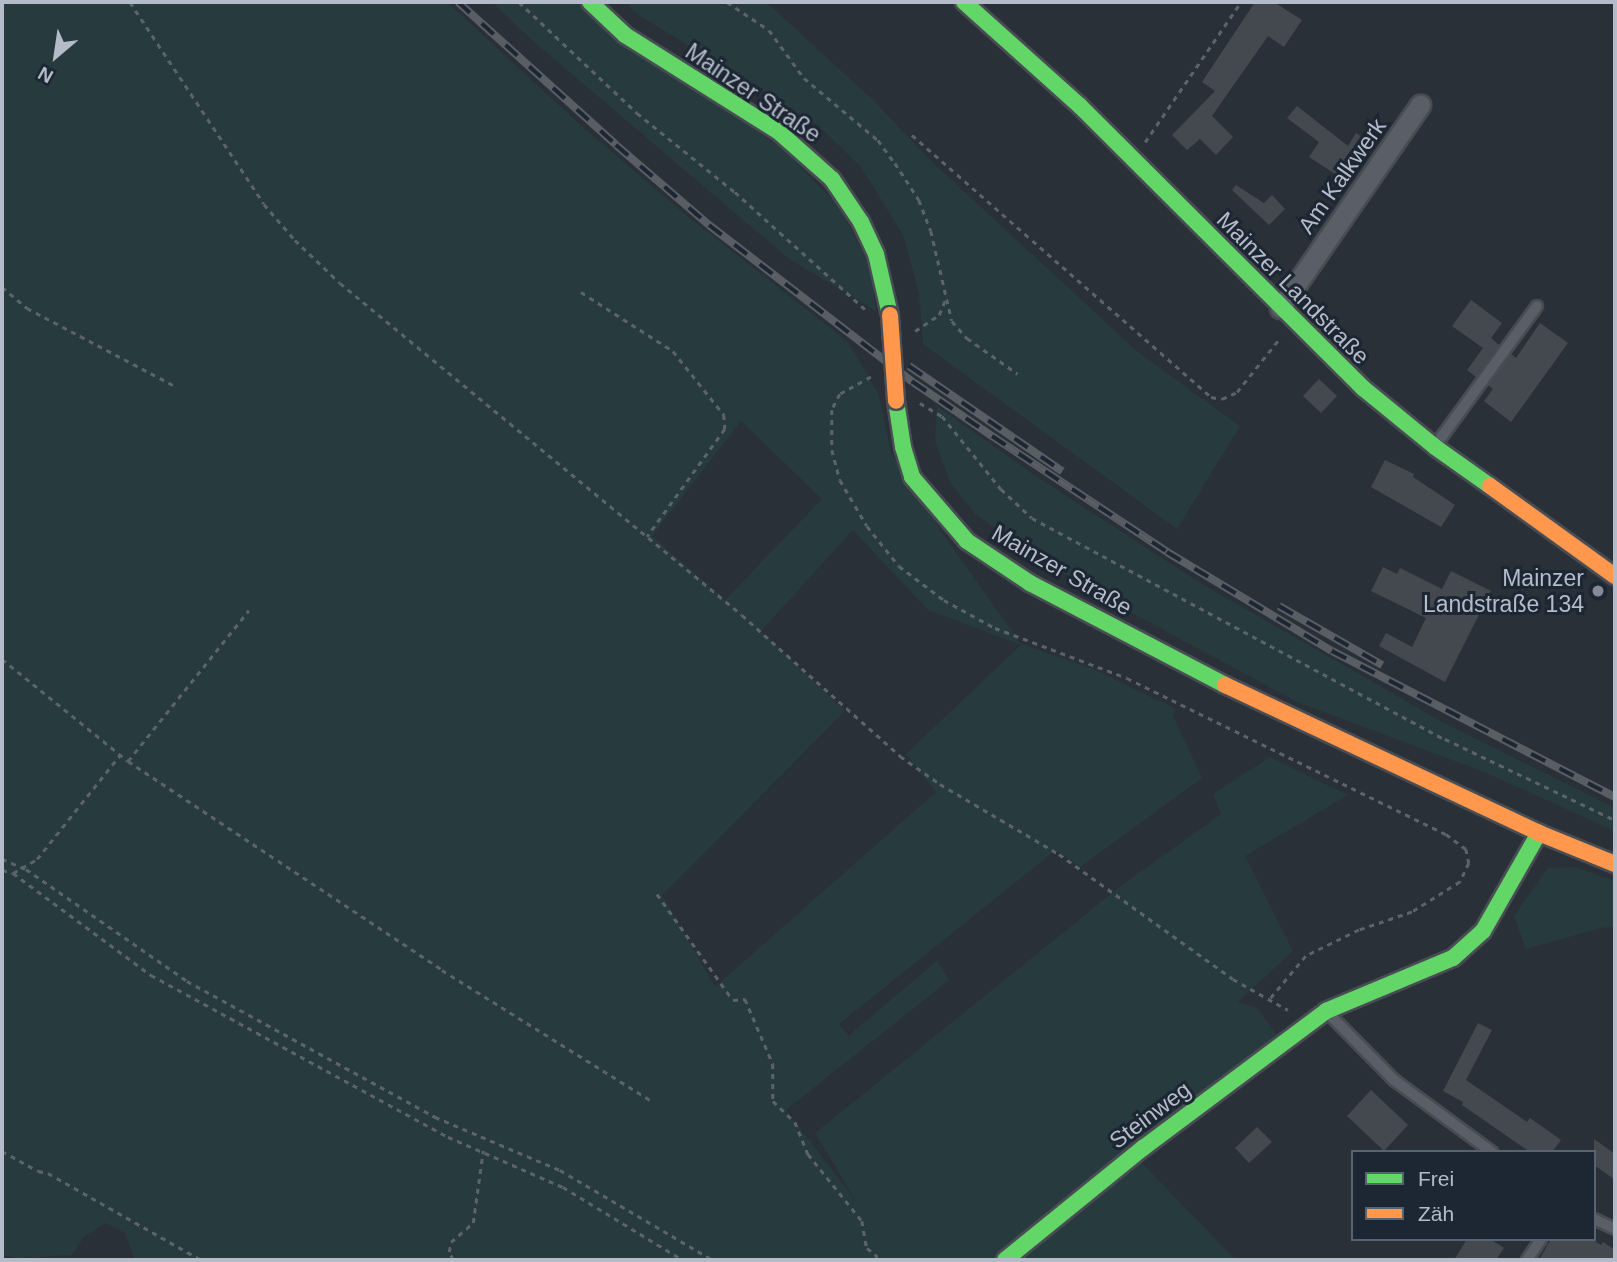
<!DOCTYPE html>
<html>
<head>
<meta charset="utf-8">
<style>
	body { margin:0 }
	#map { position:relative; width:1617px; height:1262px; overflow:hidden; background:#2a3038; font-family:Helvetica,sans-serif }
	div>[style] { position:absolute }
	.green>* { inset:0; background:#273a3e }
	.building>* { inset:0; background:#444950 }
	.path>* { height:2.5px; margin-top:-1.25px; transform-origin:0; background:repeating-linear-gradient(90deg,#5d636a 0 5px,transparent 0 10px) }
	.roads { filter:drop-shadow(2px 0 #484c53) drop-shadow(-2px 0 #484c53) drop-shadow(0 2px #484c53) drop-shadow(0 -2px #484c53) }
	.lane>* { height:10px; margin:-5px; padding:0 5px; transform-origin:5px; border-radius:5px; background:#5a5e66 }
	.street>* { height:19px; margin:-9.5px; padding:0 9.5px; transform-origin:9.5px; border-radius:9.5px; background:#5a5e66 }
	.fast>* { height:16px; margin:-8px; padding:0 8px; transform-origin:8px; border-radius:8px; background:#63d668 }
	.slow>* { height:16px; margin:-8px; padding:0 8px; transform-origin:8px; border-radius:8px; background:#ff974d }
	.rail>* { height:8px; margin-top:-4px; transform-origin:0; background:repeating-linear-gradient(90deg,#1d2633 0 16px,#595d64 0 32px); box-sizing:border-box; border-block:2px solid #595d64 }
	.bridges { filter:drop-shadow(2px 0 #484c53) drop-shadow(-2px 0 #484c53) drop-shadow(0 2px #484c53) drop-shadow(0 -2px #484c53) }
	.slow-bridge>* { height:16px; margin:-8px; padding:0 8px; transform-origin:8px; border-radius:8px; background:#ff974d }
	.dots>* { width:19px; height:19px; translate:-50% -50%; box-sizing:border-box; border:4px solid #1d2633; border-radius:50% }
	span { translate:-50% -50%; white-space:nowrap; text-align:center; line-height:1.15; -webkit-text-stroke:6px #1d2633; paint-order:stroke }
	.street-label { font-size:23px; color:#b4bcc9 }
	.poi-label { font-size:23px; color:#b4bcc9 }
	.right { translate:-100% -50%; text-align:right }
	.frame { position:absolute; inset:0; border:4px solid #b4bcc9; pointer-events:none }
	.legend { position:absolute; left:1351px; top:1150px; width:245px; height:91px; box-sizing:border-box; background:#1d2633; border:2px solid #59626f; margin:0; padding:9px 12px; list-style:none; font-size:21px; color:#b4bcc9 }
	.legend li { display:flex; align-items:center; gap:14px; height:35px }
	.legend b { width:35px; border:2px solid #59626f }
	.north { position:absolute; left:21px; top:21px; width:70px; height:70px; -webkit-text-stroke:5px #1d2633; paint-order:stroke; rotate:209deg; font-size:19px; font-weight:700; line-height:28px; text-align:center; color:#b4bcc9 }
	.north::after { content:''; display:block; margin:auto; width:24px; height:32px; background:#b4bcc9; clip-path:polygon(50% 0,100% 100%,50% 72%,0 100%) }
</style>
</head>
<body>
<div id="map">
	<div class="green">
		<i style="clip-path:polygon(evenodd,2px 2px,447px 2px,576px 121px,681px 211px,848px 342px,879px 395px,891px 452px,945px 537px,1021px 644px,1093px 669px,1176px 709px,1173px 716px,1202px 778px,1080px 867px,1056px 850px,839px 1024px,848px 1036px,937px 961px,949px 980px,786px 1110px,856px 1201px,815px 1133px,1122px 885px,1221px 814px,1213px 794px,1270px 757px,1348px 795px,1245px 856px,1293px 951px,1238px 1002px,1257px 1008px,1276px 1034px,1139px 1160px,1236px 1260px,135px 1260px,125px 1233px,105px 1223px,84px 1237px,72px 1255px,20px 1258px,2px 1255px,2px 2px,741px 421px,822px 499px,725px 600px,652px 536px,741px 421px,2px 2px,853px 530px,928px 610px,1021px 645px,906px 754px,936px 792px,715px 987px,662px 895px,845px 711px,761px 631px,853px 530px)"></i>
		<i style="clip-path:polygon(492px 2px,577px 2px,785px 151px,840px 207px,870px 267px,876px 311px,789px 259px,534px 42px)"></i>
		<i style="clip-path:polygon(625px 2px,766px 2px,874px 101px,930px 160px,1139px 353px,1240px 426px,1177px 529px,923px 344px,919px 293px,904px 237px,862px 168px,819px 126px,637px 14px)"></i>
		<i style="clip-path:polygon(937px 406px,1034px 475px,1202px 584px,1444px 723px,1615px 808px,1615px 831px,1484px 772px,1297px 702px,1108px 600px,1037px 558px,975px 514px,950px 482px,935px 441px)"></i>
		<i style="clip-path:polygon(1575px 867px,1615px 881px,1615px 927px,1601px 928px,1526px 949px,1514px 916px,1548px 868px)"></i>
	</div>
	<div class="building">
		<i style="clip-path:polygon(1255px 2px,1274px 2px,1302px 20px,1284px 47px,1268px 36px,1212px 116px,1233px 137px,1216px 155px,1200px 139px,1187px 150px,1172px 135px,1215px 91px,1202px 82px)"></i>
		<i style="clip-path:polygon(1297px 106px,1348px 146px,1356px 133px,1371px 143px,1346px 181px,1309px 157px,1319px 142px,1287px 118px)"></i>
		<i style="clip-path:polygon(1236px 185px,1264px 203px,1272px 195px,1285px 209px,1269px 225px,1232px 190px)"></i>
		<i style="clip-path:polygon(1471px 300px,1502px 323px,1491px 338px,1499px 345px,1476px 377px,1467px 370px,1483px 348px,1452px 326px)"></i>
		<i style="clip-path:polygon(1540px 323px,1568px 343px,1511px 422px,1484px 401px,1493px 389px,1488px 385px,1511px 354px,1516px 358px)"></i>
		<i style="clip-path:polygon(1319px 379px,1337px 396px,1321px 413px,1303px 396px)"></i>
		<i style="clip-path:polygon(1385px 460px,1414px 474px,1413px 477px,1455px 505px,1441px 527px,1371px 487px)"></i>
		<i style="clip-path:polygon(1383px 567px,1397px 574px,1400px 568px,1442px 589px,1451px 571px,1491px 591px,1445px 682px,1379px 646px,1386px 633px,1412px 647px,1426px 618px,1371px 591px)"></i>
		<i style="clip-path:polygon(1478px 1023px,1492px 1030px,1466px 1080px,1527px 1122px,1530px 1118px,1561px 1140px,1552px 1152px,1530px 1152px,1462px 1105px,1463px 1102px,1443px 1091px)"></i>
		<i style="clip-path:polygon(1371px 1090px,1408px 1125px,1384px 1151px,1347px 1116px)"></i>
		<i style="clip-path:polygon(1257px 1127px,1272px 1142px,1249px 1163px,1235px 1148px)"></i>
		<i style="clip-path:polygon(1594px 1139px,1615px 1154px,1615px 1180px,1594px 1165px)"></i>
		<i style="clip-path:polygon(1467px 1239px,1490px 1239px,1504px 1248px,1496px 1260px,1454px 1260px)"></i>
		<i style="clip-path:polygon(1551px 1239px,1591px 1239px,1601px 1245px,1603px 1242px,1615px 1250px,1615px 1260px,1539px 1260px)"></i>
	</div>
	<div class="path">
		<i style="left:130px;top:2px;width:242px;rotate:56.4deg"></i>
		<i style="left:264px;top:204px;width:48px;rotate:49.3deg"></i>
		<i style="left:295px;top:240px;width:62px;rotate:43.7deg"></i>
		<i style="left:340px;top:283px;width:521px;rotate:39.55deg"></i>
		<i style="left:742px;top:615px;width:212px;rotate:41.7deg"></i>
		<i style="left:900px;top:756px;width:49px;rotate:35deg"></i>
		<i style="left:940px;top:784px;width:138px;rotate:30.5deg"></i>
		<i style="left:1059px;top:854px;width:214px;rotate:35.7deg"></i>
		<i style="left:1233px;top:979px;width:63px;rotate:29.4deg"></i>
		<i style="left:519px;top:2px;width:162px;rotate:43.2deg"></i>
		<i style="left:637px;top:113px;width:126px;rotate:38.9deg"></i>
		<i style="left:735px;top:192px;width:175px;rotate:42deg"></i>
		<i style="left:727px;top:2px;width:50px;rotate:33.7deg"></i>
		<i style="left:769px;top:30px;width:59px;rotate:53.9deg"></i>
		<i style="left:804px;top:78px;width:97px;rotate:40deg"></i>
		<i style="left:878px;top:140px;width:29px;rotate:54deg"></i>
		<i style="left:895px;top:163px;width:44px;rotate:57deg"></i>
		<i style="left:919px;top:200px;width:33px;rotate:69deg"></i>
		<i style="left:931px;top:231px;width:92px;rotate:76.9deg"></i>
		<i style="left:952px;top:321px;width:23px;rotate:49deg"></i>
		<i style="left:967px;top:338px;width:62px;rotate:35.2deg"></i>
		<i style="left:912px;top:135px;width:398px;rotate:41.2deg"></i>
		<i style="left:1211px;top:397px;width:11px;rotate:10deg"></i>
		<i style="left:1222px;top:399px;width:17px;rotate:-25deg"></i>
		<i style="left:1237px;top:392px;width:69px;rotate:-51.5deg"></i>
		<i style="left:1145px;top:142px;width:170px;rotate:-55.6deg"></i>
		<i style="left:2px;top:287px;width:33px;rotate:40deg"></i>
		<i style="left:27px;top:308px;width:167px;rotate:27.8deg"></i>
		<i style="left:581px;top:292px;width:109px;rotate:32.7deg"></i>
		<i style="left:673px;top:351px;width:82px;rotate:51.4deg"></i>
		<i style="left:724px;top:415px;width:14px;rotate:86deg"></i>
		<i style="left:725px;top:429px;width:133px;rotate:125.8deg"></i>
		<i style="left:915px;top:331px;width:29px;rotate:-34deg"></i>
		<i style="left:939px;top:315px;width:16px;rotate:-68deg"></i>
		<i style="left:871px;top:377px;width:35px;rotate:151deg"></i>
		<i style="left:840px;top:394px;width:18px;rotate:117deg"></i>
		<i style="left:832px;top:410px;width:40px;rotate:90deg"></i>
		<i style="left:832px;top:450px;width:31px;rotate:75deg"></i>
		<i style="left:840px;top:480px;width:53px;rotate:59.6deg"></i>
		<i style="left:867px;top:526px;width:51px;rotate:51.3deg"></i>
		<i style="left:899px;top:566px;width:56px;rotate:37.1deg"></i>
		<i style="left:944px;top:600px;width:58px;rotate:28.8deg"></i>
		<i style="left:995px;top:628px;width:141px;rotate:20.7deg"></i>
		<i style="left:1127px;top:678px;width:355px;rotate:26.1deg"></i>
		<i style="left:1446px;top:834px;width:25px;rotate:37deg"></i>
		<i style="left:1466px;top:849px;width:14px;rotate:78deg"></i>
		<i style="left:1469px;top:863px;width:21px;rotate:115deg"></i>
		<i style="left:1460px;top:882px;width:57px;rotate:148deg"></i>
		<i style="left:1412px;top:912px;width:56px;rotate:161.2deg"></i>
		<i style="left:1359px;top:930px;width:59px;rotate:153.9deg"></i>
		<i style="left:1306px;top:956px;width:56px;rotate:129.9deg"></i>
		<i style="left:920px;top:403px;width:26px;rotate:31deg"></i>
		<i style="left:942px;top:416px;width:94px;rotate:51.1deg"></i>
		<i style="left:1001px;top:489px;width:42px;rotate:43.1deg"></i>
		<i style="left:1032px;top:518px;width:468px;rotate:28.2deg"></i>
		<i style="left:1445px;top:739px;width:188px;rotate:25.5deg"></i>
		<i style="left:2px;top:659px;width:162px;rotate:39deg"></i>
		<i style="left:128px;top:761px;width:377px;rotate:33.6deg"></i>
		<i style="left:442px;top:970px;width:245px;rotate:32deg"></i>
		<i style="left:128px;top:761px;width:193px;rotate:-51.3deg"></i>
		<i style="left:2px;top:859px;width:26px;rotate:23deg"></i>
		<i style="left:26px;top:869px;width:196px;rotate:34.8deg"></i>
		<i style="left:187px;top:981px;width:283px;rotate:28.7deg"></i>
		<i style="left:435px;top:1117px;width:136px;rotate:23deg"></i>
		<i style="left:560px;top:1170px;width:178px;rotate:30.5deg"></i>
		<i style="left:2px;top:870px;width:11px;rotate:15deg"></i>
		<i style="left:13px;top:873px;width:28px;rotate:-30deg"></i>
		<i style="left:37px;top:859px;width:133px;rotate:-51.4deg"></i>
		<i style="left:13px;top:873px;width:172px;rotate:36.5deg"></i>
		<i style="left:151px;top:975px;width:338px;rotate:28.6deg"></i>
		<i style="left:448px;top:1137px;width:125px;rotate:23.5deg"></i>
		<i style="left:563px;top:1187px;width:140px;rotate:31.3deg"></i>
		<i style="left:657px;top:894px;width:130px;rotate:54.4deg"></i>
		<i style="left:733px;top:1000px;width:12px;rotate:-5deg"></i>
		<i style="left:745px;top:999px;width:71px;rotate:66.7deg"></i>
		<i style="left:773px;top:1064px;width:37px;rotate:90deg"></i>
		<i style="left:773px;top:1101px;width:30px;rotate:44deg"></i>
		<i style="left:795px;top:1122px;width:35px;rotate:68deg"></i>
		<i style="left:808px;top:1154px;width:86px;rotate:51.1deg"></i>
		<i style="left:862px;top:1221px;width:27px;rotate:80deg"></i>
		<i style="left:867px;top:1248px;width:13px;rotate:39deg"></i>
		<i style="left:877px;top:1256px;width:4px;rotate:104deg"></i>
		<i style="left:2px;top:1151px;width:41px;rotate:29.1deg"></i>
		<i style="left:38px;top:1171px;width:10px;rotate:11deg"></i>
		<i style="left:48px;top:1173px;width:176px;rotate:29.6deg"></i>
		<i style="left:453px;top:1260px;width:9px;rotate:-117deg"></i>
		<i style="left:449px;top:1252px;width:10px;rotate:-79deg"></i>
		<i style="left:451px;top:1242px;width:29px;rotate:-41deg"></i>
		<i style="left:473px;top:1223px;width:73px;rotate:-82.1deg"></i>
	</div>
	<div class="roads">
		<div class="lane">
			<i style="left:1435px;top:446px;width:173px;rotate:-53.9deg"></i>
			<i style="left:1329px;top:1014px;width:93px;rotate:45.4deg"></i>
			<i style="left:1394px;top:1080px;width:122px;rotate:36.3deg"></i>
			<i style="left:1594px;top:1219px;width:23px;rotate:25deg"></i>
			<i style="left:1527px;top:1260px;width:25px;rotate:-56deg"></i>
		</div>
		<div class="street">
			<i style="left:1280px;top:308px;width:247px;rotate:-55.4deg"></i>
		</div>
		<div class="fast">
			<i style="left:590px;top:2px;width:48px;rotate:43.3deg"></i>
			<i style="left:625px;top:35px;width:182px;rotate:32.2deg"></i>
			<i style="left:779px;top:132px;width:71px;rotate:41.6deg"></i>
			<i style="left:832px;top:179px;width:52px;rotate:56deg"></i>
			<i style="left:861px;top:222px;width:35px;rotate:65deg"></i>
			<i style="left:876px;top:254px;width:63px;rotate:77.1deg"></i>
			<i style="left:964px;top:2px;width:156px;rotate:41.9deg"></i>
			<i style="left:1080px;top:106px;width:400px;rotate:44.9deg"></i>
			<i style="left:1363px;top:388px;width:93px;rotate:39.3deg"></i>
			<i style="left:1435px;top:447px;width:67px;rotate:35.3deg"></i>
			<i style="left:896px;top:401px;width:47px;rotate:81.3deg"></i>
			<i style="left:903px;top:447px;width:31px;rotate:73deg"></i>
			<i style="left:912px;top:477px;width:84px;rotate:49.3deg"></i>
			<i style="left:967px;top:541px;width:76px;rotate:33.7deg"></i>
			<i style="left:1030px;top:583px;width:220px;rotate:27.6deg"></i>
			<i style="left:1005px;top:1260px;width:178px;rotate:-39.1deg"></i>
			<i style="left:1143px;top:1148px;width:229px;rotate:-36.8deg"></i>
			<i style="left:1326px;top:1011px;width:138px;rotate:-22.7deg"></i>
			<i style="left:1453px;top:958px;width:40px;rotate:-42deg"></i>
			<i style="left:1483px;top:931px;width:113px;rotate:-60.3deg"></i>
		</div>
		<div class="slow">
			<i style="left:1490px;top:486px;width:154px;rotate:35.8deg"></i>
			<i style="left:1225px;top:685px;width:347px;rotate:25.2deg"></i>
			<i style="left:1539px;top:833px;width:82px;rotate:22.2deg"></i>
		</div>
	</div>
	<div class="rail">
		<i style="left:458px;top:2px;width:213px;rotate:42.1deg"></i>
		<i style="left:616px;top:145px;width:123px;rotate:40.7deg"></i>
		<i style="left:709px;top:225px;width:257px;rotate:37.6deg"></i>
		<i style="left:913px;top:382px;width:96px;rotate:34.4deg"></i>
		<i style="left:992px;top:436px;width:210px;rotate:33.5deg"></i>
		<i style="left:1167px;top:552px;width:192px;rotate:31deg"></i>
		<i style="left:1332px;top:651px;width:318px;rotate:27.3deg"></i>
		<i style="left:909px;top:366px;width:186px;rotate:34.5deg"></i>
		<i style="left:1279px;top:606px;width:119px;rotate:29.8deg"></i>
	</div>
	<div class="bridges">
		<div class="slow-bridge">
			<i style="left:890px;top:315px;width:86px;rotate:86deg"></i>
		</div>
	</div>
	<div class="dots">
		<i style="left:1598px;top:591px;background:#848b96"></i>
	</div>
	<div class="street-label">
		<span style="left:753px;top:93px;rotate:34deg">Mainzer Straße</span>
		<span style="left:1342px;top:176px;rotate:-55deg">Am Kalkwerk</span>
		<span style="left:1293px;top:288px;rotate:45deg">Mainzer Landstraße</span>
		<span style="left:1062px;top:570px;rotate:30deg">Mainzer Straße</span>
		<span style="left:1150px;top:1115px;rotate:-37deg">Steinweg</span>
	</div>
	<div class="poi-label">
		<span class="right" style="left:1584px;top:591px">Mainzer<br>Landstraße 134</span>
	</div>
	<div class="frame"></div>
	<ul class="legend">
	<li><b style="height:9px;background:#63d668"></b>Frei</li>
	<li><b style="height:9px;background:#ff974d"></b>Zäh</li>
	</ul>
	<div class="north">N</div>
</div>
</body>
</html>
